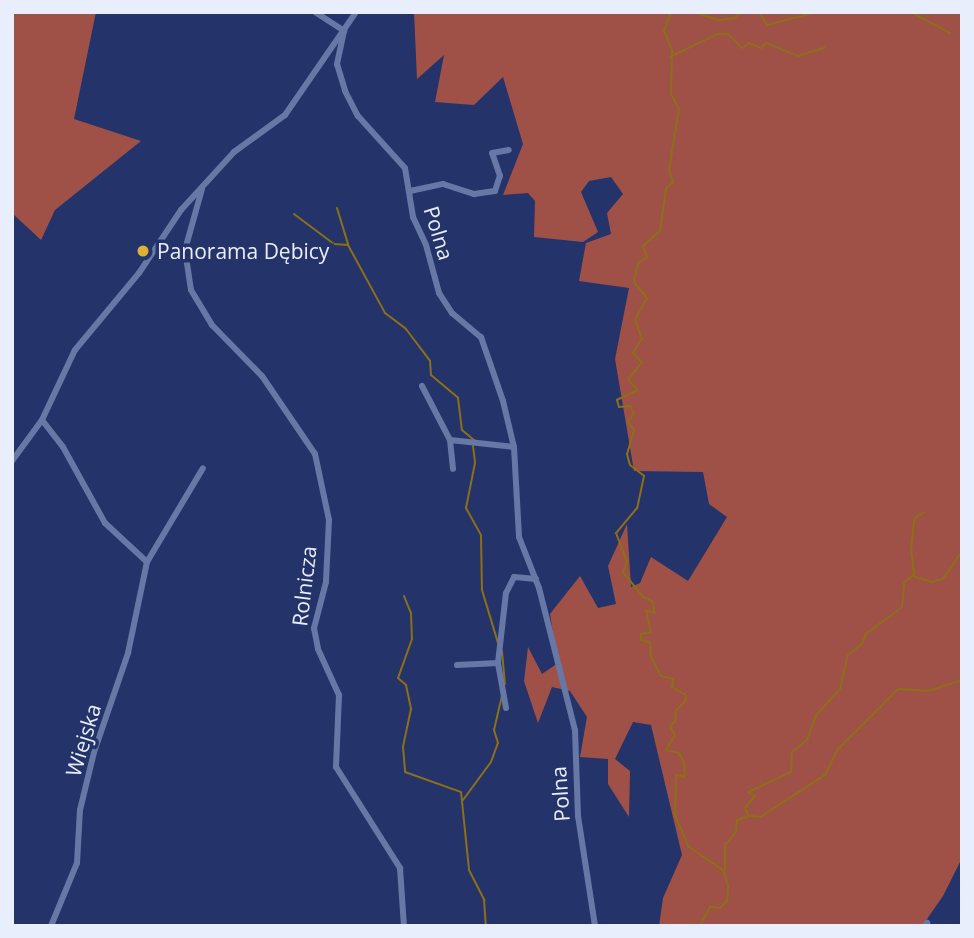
<!DOCTYPE html>
<html>
<head>
<meta charset="utf-8">
<style>
	body { margin:0 }
	#map { position:relative; width:974px; height:938px; overflow:hidden; background:#24346a; font-family:"Open Sans",sans-serif }
	div>[style] { position:absolute }
	.forest>* { inset:0; background:#9f5147 }
	.stream>* { height:2px; margin:-1px; padding:0 1px; transform-origin:1px; border-radius:1px; background:#8d6f17 }
	.minor>* { height:6px; margin:-3px; padding:0 3px; transform-origin:3px; border-radius:3px; background:#6778a6 }
	.dots>* { width:19px; height:19px; translate:-50% -50%; box-sizing:border-box; border:4px solid #24346a; border-radius:50% }
	span { translate:-50% -50%; white-space:nowrap; text-align:center; line-height:1.15; -webkit-text-stroke:7px #24346a; paint-order:stroke }
	.street-label { font-size:21px; color:#e9eefc }
	.poi-label { font-size:21px; color:#e9eefc }
	.left { translate:0 -50%; text-align:left }
	.frame { position:absolute; inset:0; border:14px solid #e9eefc; pointer-events:none }
</style>
</head>
<body>
<div id="map">
	<div class="forest">
		<i style="clip-path:polygon(12px 12px,96px 12px,74px 119px,141px 141px,55px 210px,41px 240px,12px 213px)"></i>
		<i style="clip-path:polygon(414px 12px,962px 12px,962px 858px,943px 896px,922px 926px,659px 926px,663px 898px,682px 855px,651px 725px,633px 722px,615px 759px,630px 771px,629px 817px,608px 784px,608px 759px,580px 757px,587px 717px,570px 691px,552px 687px,538px 723px,524px 681px,528px 647px,542px 674px,558px 663px,550px 614px,580px 576px,598px 608px,616px 604px,608px 566px,627px 524px,631px 587px,640px 583px,651px 557px,688px 581px,727px 517px,709px 504px,703px 472px,634px 471px,615px 359px,629px 288px,579px 281px,586px 243px,611px 234px,607px 213px,623px 194px,611px 177px,589px 181px,581px 192px,598px 232px,583px 242px,534px 237px,535px 201px,528px 193px,503px 195px,523px 144px,503px 77px,474px 105px,435px 102px,444px 55px,417px 79px)"></i>
	</div>
	<div class="stream">
		<i style="left:671px;top:12px;width:20px;rotate:110deg"></i>
		<i style="left:664px;top:31px;width:21px;rotate:67deg"></i>
		<i style="left:672px;top:50px;width:44px;rotate:91.3deg"></i>
		<i style="left:671px;top:94px;width:17px;rotate:62deg"></i>
		<i style="left:679px;top:109px;width:62px;rotate:99.3deg"></i>
		<i style="left:669px;top:170px;width:13px;rotate:72deg"></i>
		<i style="left:673px;top:182px;width:10px;rotate:135deg"></i>
		<i style="left:666px;top:189px;width:42px;rotate:98.1deg"></i>
		<i style="left:660px;top:231px;width:23px;rotate:139deg"></i>
		<i style="left:643px;top:246px;width:12px;rotate:70deg"></i>
		<i style="left:647px;top:257px;width:11px;rotate:146deg"></i>
		<i style="left:638px;top:263px;width:19px;rotate:102deg"></i>
		<i style="left:634px;top:282px;width:21px;rotate:51deg"></i>
		<i style="left:647px;top:298px;width:25px;rotate:119deg"></i>
		<i style="left:635px;top:320px;width:20px;rotate:70deg"></i>
		<i style="left:642px;top:339px;width:17px;rotate:123deg"></i>
		<i style="left:633px;top:353px;width:13px;rotate:45deg"></i>
		<i style="left:642px;top:362px;width:23px;rotate:128deg"></i>
		<i style="left:628px;top:380px;width:14px;rotate:45deg"></i>
		<i style="left:638px;top:390px;width:23px;rotate:155deg"></i>
		<i style="left:617px;top:400px;width:7px;rotate:74deg"></i>
		<i style="left:619px;top:407px;width:11px;rotate:-5deg"></i>
		<i style="left:630px;top:406px;width:8px;rotate:60deg"></i>
		<i style="left:634px;top:413px;width:11px;rotate:124deg"></i>
		<i style="left:628px;top:422px;width:10px;rotate:53deg"></i>
		<i style="left:634px;top:430px;width:25px;rotate:106deg"></i>
		<i style="left:627px;top:454px;width:11px;rotate:75deg"></i>
		<i style="left:630px;top:465px;width:18px;rotate:38deg"></i>
		<i style="left:644px;top:476px;width:33px;rotate:102deg"></i>
		<i style="left:637px;top:508px;width:33px;rotate:130deg"></i>
		<i style="left:616px;top:533px;width:31px;rotate:69deg"></i>
		<i style="left:627px;top:562px;width:11px;rotate:112deg"></i>
		<i style="left:623px;top:572px;width:32px;rotate:51deg"></i>
		<i style="left:643px;top:597px;width:10px;rotate:24deg"></i>
		<i style="left:652px;top:601px;width:12px;rotate:76deg"></i>
		<i style="left:655px;top:613px;width:9px;rotate:-162deg"></i>
		<i style="left:646px;top:610px;width:23px;rotate:77deg"></i>
		<i style="left:651px;top:632px;width:10px;rotate:169deg"></i>
		<i style="left:641px;top:634px;width:6px;rotate:90deg"></i>
		<i style="left:641px;top:640px;width:9px;rotate:13deg"></i>
		<i style="left:650px;top:642px;width:15px;rotate:86deg"></i>
		<i style="left:651px;top:657px;width:21px;rotate:62deg"></i>
		<i style="left:661px;top:676px;width:12px;rotate:14deg"></i>
		<i style="left:673px;top:679px;width:8px;rotate:97deg"></i>
		<i style="left:672px;top:687px;width:16px;rotate:30deg"></i>
		<i style="left:686px;top:695px;width:7px;rotate:98deg"></i>
		<i style="left:685px;top:702px;width:12px;rotate:138deg"></i>
		<i style="left:676px;top:710px;width:11px;rotate:95deg"></i>
		<i style="left:675px;top:721px;width:7px;rotate:135deg"></i>
		<i style="left:670px;top:726px;width:10px;rotate:61deg"></i>
		<i style="left:675px;top:735px;width:17px;rotate:121deg"></i>
		<i style="left:666px;top:750px;width:13px;rotate:13deg"></i>
		<i style="left:679px;top:753px;width:11px;rotate:63deg"></i>
		<i style="left:684px;top:763px;width:14px;rotate:86deg"></i>
		<i style="left:685px;top:777px;width:9px;rotate:-167deg"></i>
		<i style="left:676px;top:775px;width:40px;rotate:91.4deg"></i>
		<i style="left:675px;top:815px;width:34px;rotate:67deg"></i>
		<i style="left:688px;top:846px;width:44px;rotate:34.8deg"></i>
		<i style="left:724px;top:871px;width:16px;rotate:76deg"></i>
		<i style="left:728px;top:887px;width:14px;rotate:94deg"></i>
		<i style="left:727px;top:901px;width:10px;rotate:135deg"></i>
		<i style="left:720px;top:908px;width:10px;rotate:-174deg"></i>
		<i style="left:710px;top:907px;width:21px;rotate:118deg"></i>
		<i style="left:693px;top:12px;width:28px;rotate:17deg"></i>
		<i style="left:720px;top:20px;width:15px;rotate:-8deg"></i>
		<i style="left:735px;top:18px;width:8px;rotate:-45deg"></i>
		<i style="left:759px;top:12px;width:15px;rotate:58deg"></i>
		<i style="left:767px;top:25px;width:52px;rotate:-14.6deg"></i>
		<i style="left:911px;top:12px;width:44px;rotate:28.3deg"></i>
		<i style="left:670px;top:57px;width:52px;rotate:-26.1deg"></i>
		<i style="left:717px;top:34px;width:11px"></i>
		<i style="left:728px;top:34px;width:20px;rotate:45deg"></i>
		<i style="left:742px;top:48px;width:9px;rotate:-36deg"></i>
		<i style="left:749px;top:43px;width:13px;rotate:23deg"></i>
		<i style="left:761px;top:48px;width:7px;rotate:-45deg"></i>
		<i style="left:766px;top:43px;width:35px;rotate:22deg"></i>
		<i style="left:798px;top:56px;width:28px;rotate:-17deg"></i>
		<i style="left:337px;top:208px;width:38px;rotate:73deg"></i>
		<i style="left:294px;top:214px;width:50px;rotate:36.9deg"></i>
		<i style="left:334px;top:244px;width:14px;rotate:4deg"></i>
		<i style="left:348px;top:245px;width:77px;rotate:61.4deg"></i>
		<i style="left:385px;top:313px;width:26px;rotate:37deg"></i>
		<i style="left:406px;top:329px;width:40px;rotate:53deg"></i>
		<i style="left:430px;top:361px;width:14px;rotate:86deg"></i>
		<i style="left:431px;top:375px;width:35px;rotate:40deg"></i>
		<i style="left:458px;top:398px;width:32px;rotate:83deg"></i>
		<i style="left:462px;top:430px;width:16px;rotate:40deg"></i>
		<i style="left:473px;top:446px;width:17px;rotate:83deg"></i>
		<i style="left:475px;top:463px;width:46px;rotate:101.3deg"></i>
		<i style="left:466px;top:508px;width:31px;rotate:61deg"></i>
		<i style="left:481px;top:535px;width:55px;rotate:89deg"></i>
		<i style="left:482px;top:590px;width:55px;rotate:73.2deg"></i>
		<i style="left:913px;top:576px;width:19px;rotate:18deg"></i>
		<i style="left:931px;top:582px;width:12px;rotate:-14deg"></i>
		<i style="left:943px;top:579px;width:34px;rotate:-56deg"></i>
		<i style="left:404px;top:596px;width:18px;rotate:68deg"></i>
		<i style="left:411px;top:613px;width:26px;rotate:88deg"></i>
		<i style="left:412px;top:639px;width:41px;rotate:109.7deg"></i>
		<i style="left:398px;top:678px;width:11px;rotate:41deg"></i>
		<i style="left:406px;top:685px;width:25px;rotate:78deg"></i>
		<i style="left:411px;top:709px;width:39px;rotate:102deg"></i>
		<i style="left:403px;top:747px;width:25px;rotate:85deg"></i>
		<i style="left:405px;top:772px;width:59px;rotate:19.7deg"></i>
		<i style="left:461px;top:792px;width:78px;rotate:84.1deg"></i>
		<i style="left:469px;top:870px;width:34px;rotate:63deg"></i>
		<i style="left:484px;top:900px;width:26px;rotate:86deg"></i>
		<i style="left:502px;top:651px;width:33px;rotate:85deg"></i>
		<i style="left:463px;top:800px;width:47px;rotate:-53.6deg"></i>
		<i style="left:491px;top:762px;width:20px;rotate:-70deg"></i>
		<i style="left:498px;top:743px;width:14px;rotate:-107deg"></i>
		<i style="left:494px;top:730px;width:35px;rotate:-77deg"></i>
		<i style="left:751px;top:816px;width:9px;rotate:6deg"></i>
		<i style="left:760px;top:817px;width:77px;rotate:-32.9deg"></i>
		<i style="left:825px;top:775px;width:28px;rotate:-64deg"></i>
		<i style="left:837px;top:750px;width:86px;rotate:-45deg"></i>
		<i style="left:898px;top:689px;width:30px;rotate:4deg"></i>
		<i style="left:928px;top:691px;width:36px;rotate:-18deg"></i>
		<i style="left:725px;top:869px;width:24px;rotate:-90deg"></i>
		<i style="left:725px;top:845px;width:17px;rotate:-50deg"></i>
		<i style="left:736px;top:832px;width:12px;rotate:-85deg"></i>
		<i style="left:737px;top:820px;width:13px;rotate:-18deg"></i>
		<i style="left:749px;top:816px;width:9px;rotate:-117deg"></i>
		<i style="left:745px;top:808px;width:16px;rotate:-50deg"></i>
		<i style="left:755px;top:796px;width:8px;rotate:-150deg"></i>
		<i style="left:748px;top:792px;width:47px;rotate:-24.9deg"></i>
		<i style="left:791px;top:772px;width:20px;rotate:-87deg"></i>
		<i style="left:792px;top:752px;width:19px;rotate:-39deg"></i>
		<i style="left:807px;top:740px;width:27px;rotate:-70deg"></i>
		<i style="left:816px;top:715px;width:35px;rotate:-47deg"></i>
		<i style="left:840px;top:689px;width:35px;rotate:-77deg"></i>
		<i style="left:848px;top:655px;width:18px;rotate:-38deg"></i>
		<i style="left:862px;top:644px;width:11px;rotate:-68deg"></i>
		<i style="left:866px;top:634px;width:45px;rotate:-36.9deg"></i>
		<i style="left:902px;top:607px;width:24px;rotate:-85deg"></i>
		<i style="left:904px;top:583px;width:13px;rotate:-42deg"></i>
		<i style="left:914px;top:574px;width:24px;rotate:-97deg"></i>
		<i style="left:911px;top:550px;width:31px;rotate:-84deg"></i>
		<i style="left:914px;top:519px;width:12px;rotate:-35deg"></i>
	</div>
	<div class="minor">
		<i style="left:315px;top:12px;width:35px;rotate:33deg"></i>
		<i style="left:344px;top:31px;width:34px;rotate:102deg"></i>
		<i style="left:337px;top:64px;width:28px;rotate:73deg"></i>
		<i style="left:345px;top:91px;width:28px;rotate:63deg"></i>
		<i style="left:358px;top:116px;width:70px;rotate:47.9deg"></i>
		<i style="left:405px;top:168px;width:50px;rotate:80.7deg"></i>
		<i style="left:413px;top:217px;width:31px;rotate:65deg"></i>
		<i style="left:426px;top:245px;width:50px;rotate:74.8deg"></i>
		<i style="left:439px;top:293px;width:24px;rotate:57deg"></i>
		<i style="left:452px;top:313px;width:38px;rotate:40deg"></i>
		<i style="left:481px;top:337px;width:68px;rotate:71deg"></i>
		<i style="left:503px;top:401px;width:47px;rotate:76.6deg"></i>
		<i style="left:514px;top:447px;width:90px;rotate:86.8deg"></i>
		<i style="left:519px;top:537px;width:55px;rotate:68.6deg"></i>
		<i style="left:539px;top:588px;width:146px;rotate:75.8deg"></i>
		<i style="left:575px;top:730px;width:86px;rotate:88deg"></i>
		<i style="left:578px;top:816px;width:111px;rotate:81.2deg"></i>
		<i style="left:202px;top:189px;width:63px;rotate:105.6deg"></i>
		<i style="left:185px;top:250px;width:40px;rotate:81.5deg"></i>
		<i style="left:191px;top:290px;width:41px;rotate:59deg"></i>
		<i style="left:212px;top:325px;width:71px;rotate:45.6deg"></i>
		<i style="left:262px;top:376px;width:94px;rotate:55.8deg"></i>
		<i style="left:315px;top:454px;width:67px;rotate:78deg"></i>
		<i style="left:329px;top:520px;width:62px;rotate:92.8deg"></i>
		<i style="left:326px;top:582px;width:48px;rotate:104.6deg"></i>
		<i style="left:314px;top:628px;width:21px;rotate:79deg"></i>
		<i style="left:318px;top:649px;width:51px;rotate:65.5deg"></i>
		<i style="left:339px;top:695px;width:72px;rotate:92.4deg"></i>
		<i style="left:336px;top:767px;width:120px;rotate:57.6deg"></i>
		<i style="left:400px;top:868px;width:58px;rotate:86.1deg"></i>
		<i style="left:410px;top:191px;width:34px;rotate:-12deg"></i>
		<i style="left:443px;top:184px;width:33px;rotate:18deg"></i>
		<i style="left:474px;top:194px;width:21px;rotate:-8deg"></i>
		<i style="left:495px;top:191px;width:16px;rotate:-72deg"></i>
		<i style="left:500px;top:176px;width:24px;rotate:-109deg"></i>
		<i style="left:492px;top:153px;width:17px;rotate:-10deg"></i>
		<i style="left:422px;top:386px;width:61px;rotate:62.6deg"></i>
		<i style="left:450px;top:440px;width:29px;rotate:84deg"></i>
		<i style="left:42px;top:420px;width:34px;rotate:52deg"></i>
		<i style="left:63px;top:447px;width:87px;rotate:61.1deg"></i>
		<i style="left:105px;top:523px;width:57px;rotate:42.9deg"></i>
		<i style="left:450px;top:440px;width:64px;rotate:6.2deg"></i>
		<i style="left:12px;top:461px;width:51px;rotate:-53.8deg"></i>
		<i style="left:42px;top:420px;width:77px;rotate:-64.8deg"></i>
		<i style="left:75px;top:350px;width:100px;rotate:-50.3deg"></i>
		<i style="left:139px;top:273px;width:76px;rotate:-56.3deg"></i>
		<i style="left:181px;top:210px;width:79px;rotate:-47.6deg"></i>
		<i style="left:234px;top:152px;width:63px;rotate:-36deg"></i>
		<i style="left:285px;top:115px;width:125px;rotate:-55.4deg"></i>
		<i style="left:457px;top:665px;width:41px;rotate:-2.8deg"></i>
		<i style="left:506px;top:708px;width:46px;rotate:-100.1deg"></i>
		<i style="left:498px;top:663px;width:70px;rotate:-83.5deg"></i>
		<i style="left:506px;top:593px;width:18px;rotate:-63deg"></i>
		<i style="left:514px;top:577px;width:22px;rotate:5deg"></i>
		<i style="left:51px;top:926px;width:68px;rotate:-67.6deg"></i>
		<i style="left:77px;top:863px;width:53px;rotate:-86.8deg"></i>
		<i style="left:80px;top:810px;width:60px;rotate:-76.4deg"></i>
		<i style="left:94px;top:752px;width:105px;rotate:-71deg"></i>
		<i style="left:128px;top:653px;width:93px;rotate:-78.2deg"></i>
		<i style="left:147px;top:562px;width:109px;rotate:-59.2deg"></i>
		<i style="left:925px;top:926px;width:4px;rotate:-56deg"></i>
	</div>
	<div class="dots">
		<i style="left:143px;top:251px;background:#ddb133"></i>
	</div>
	<div class="street-label">
		<span style="left:439px;top:233px;rotate:73deg">Polna</span>
		<span style="left:304px;top:586px;rotate:-83deg">Rolnicza</span>
		<span style="left:83px;top:740px;rotate:-73deg">Wiejska</span>
		<span style="left:560px;top:794px;rotate:-94deg">Polna</span>
	</div>
	<div class="poi-label">
		<span class="left" style="left:157px;top:251px">Panorama Dębicy</span>
	</div>
	<div class="frame"></div>
</div>
</body>
</html>
